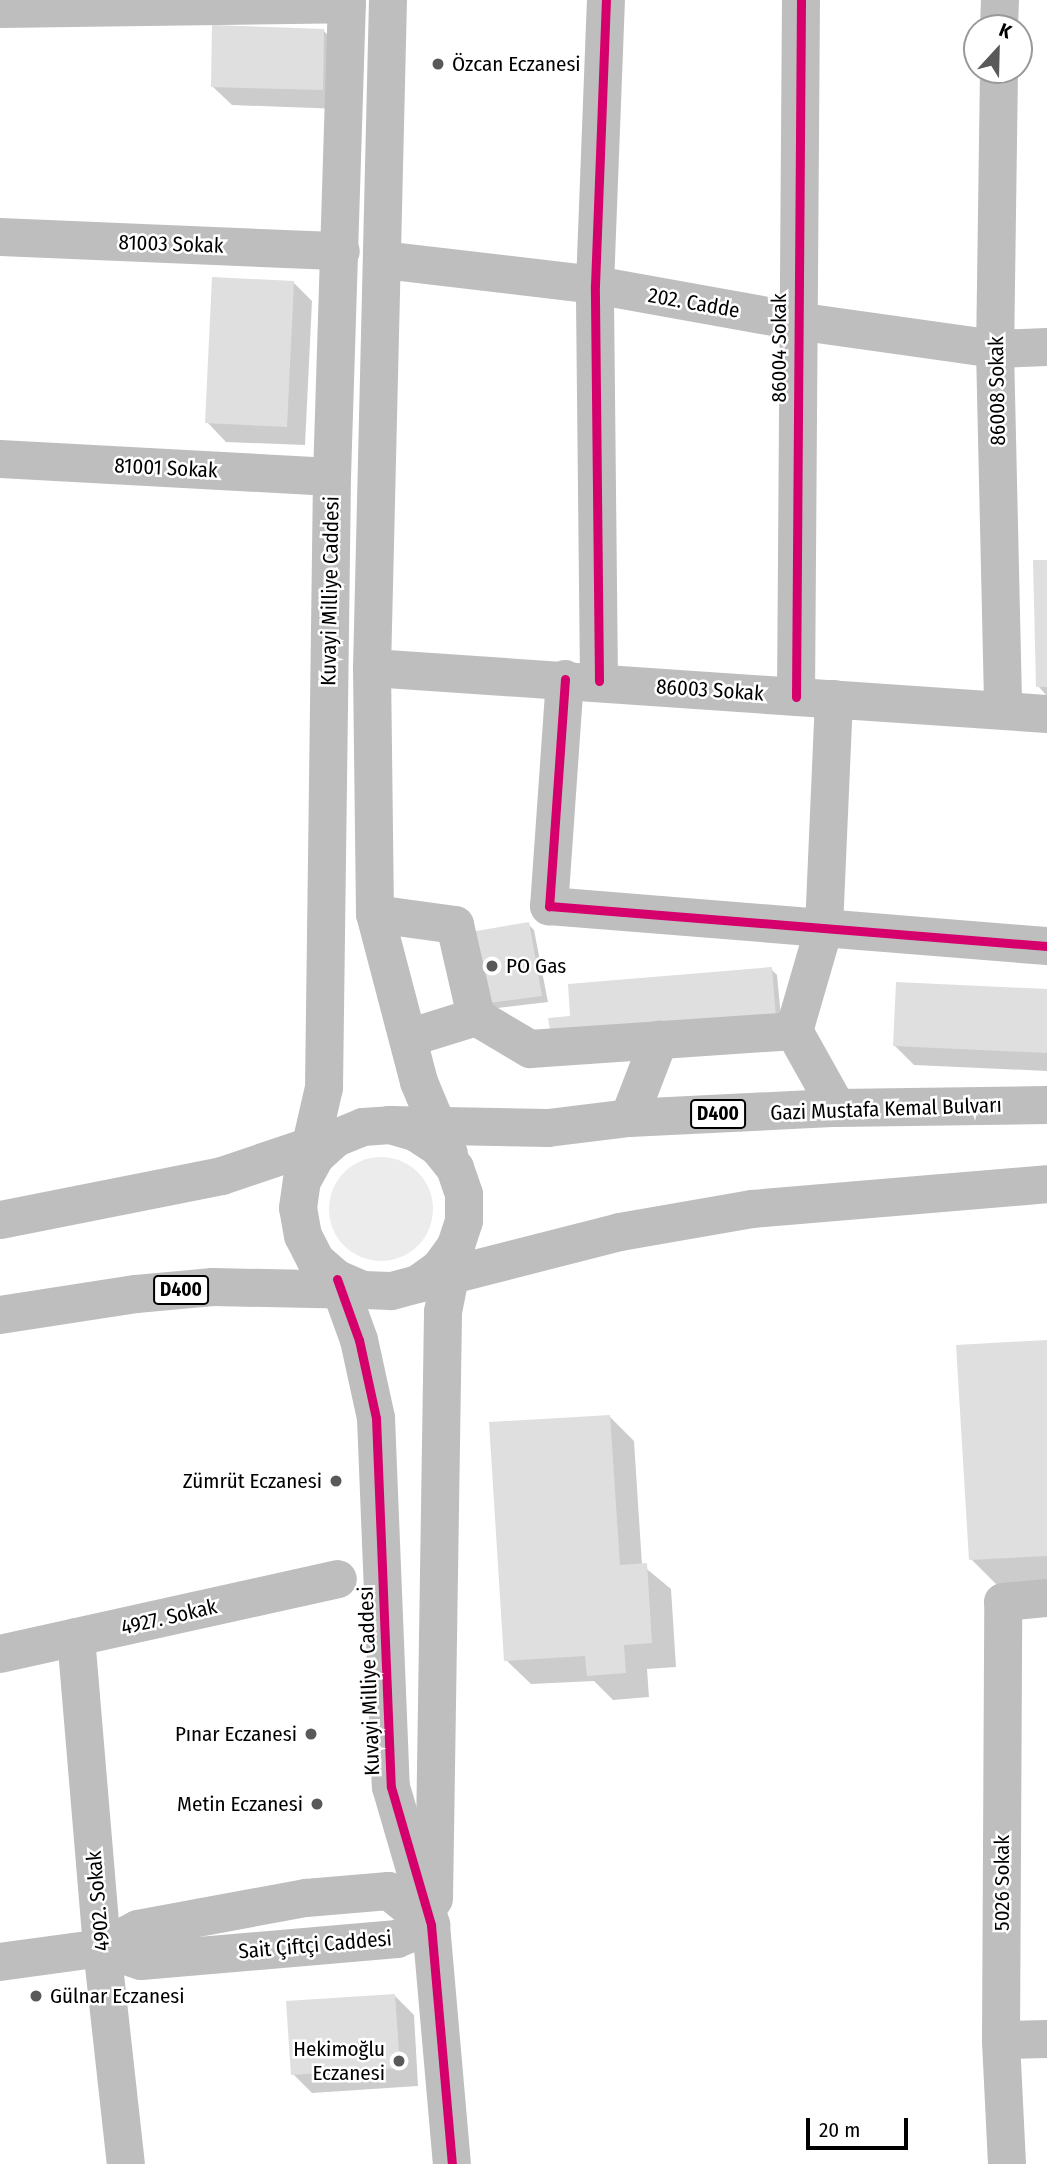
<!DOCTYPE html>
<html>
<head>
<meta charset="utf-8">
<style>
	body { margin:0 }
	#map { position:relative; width:1047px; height:2164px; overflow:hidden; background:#fff; font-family:"Fira Sans Condensed",sans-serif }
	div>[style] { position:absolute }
	.green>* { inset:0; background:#ececec }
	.round { border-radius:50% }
	.shadow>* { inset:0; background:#0003 }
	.building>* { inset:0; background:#dfdfdf }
	.minor>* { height:38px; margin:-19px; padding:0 19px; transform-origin:19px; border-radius:19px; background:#bebebe }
	.major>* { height:38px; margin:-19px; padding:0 19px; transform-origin:19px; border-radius:19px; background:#bebebe }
	.highway>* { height:38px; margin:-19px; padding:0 19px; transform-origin:19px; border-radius:19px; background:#bebebe }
	.cycleway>* { height:9px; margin:-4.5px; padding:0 4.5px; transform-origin:4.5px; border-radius:4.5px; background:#d6006c }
	.dots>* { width:19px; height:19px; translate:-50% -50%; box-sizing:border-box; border:4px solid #fff; border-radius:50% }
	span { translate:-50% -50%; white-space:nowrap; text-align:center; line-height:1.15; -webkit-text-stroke:5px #fff; paint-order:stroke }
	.shield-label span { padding:2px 5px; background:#fff; border:2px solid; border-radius:5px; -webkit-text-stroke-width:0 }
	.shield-label { font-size:19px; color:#000; font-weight:700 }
	.poi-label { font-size:21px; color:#000 }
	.left { translate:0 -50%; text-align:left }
	.right { translate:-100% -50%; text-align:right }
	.street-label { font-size:21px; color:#000 }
	.north { position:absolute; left:963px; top:14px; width:70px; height:70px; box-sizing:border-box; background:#fff; border:2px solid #999; border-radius:50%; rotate:22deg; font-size:19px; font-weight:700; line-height:28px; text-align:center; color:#000 }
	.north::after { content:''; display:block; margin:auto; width:24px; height:32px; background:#595959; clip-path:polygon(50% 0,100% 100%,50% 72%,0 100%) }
	.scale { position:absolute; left:806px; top:2118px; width:102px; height:32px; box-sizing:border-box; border:4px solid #000; border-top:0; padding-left:9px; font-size:21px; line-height:24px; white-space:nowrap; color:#000; -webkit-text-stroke:5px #fff; paint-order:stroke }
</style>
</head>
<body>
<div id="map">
	<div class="green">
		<i class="round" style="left:329px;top:1157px;width:104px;height:104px"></i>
	</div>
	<div class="shadow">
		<i style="clip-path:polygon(323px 30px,342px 50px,341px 109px,232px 105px,212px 86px)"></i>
		<i style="clip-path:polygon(293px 282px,312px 301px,305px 445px,226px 442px,207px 422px)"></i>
		<i style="clip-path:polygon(1047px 561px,1047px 696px,1038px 686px)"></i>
		<i style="clip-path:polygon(528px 924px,534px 930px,548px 1002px,465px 1012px)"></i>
		<i style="clip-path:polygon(771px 969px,777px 975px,784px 1049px,572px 1017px)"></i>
		<i style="clip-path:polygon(1047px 990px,1047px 1071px,914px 1065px,895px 1046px)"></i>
		<i style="clip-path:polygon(1047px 1341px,1047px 1581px,996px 1584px,971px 1559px)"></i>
		<i style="clip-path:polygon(610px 1417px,634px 1441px,642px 1565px,671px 1589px,676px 1667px,647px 1669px,649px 1697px,613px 1700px,594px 1681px,531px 1684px,506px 1660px)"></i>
		<i style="clip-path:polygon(395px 1996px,414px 2015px,418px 2086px,312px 2093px,293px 2074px)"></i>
	</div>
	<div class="building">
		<i style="clip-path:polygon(212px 25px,324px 29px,323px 90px,211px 87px)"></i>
		<i style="clip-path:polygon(212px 277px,294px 281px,287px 427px,205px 423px)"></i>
		<i style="clip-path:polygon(1033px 560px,1047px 560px,1047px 687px,1036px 687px)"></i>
		<i style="clip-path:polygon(529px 922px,542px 996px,457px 1007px,441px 937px)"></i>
		<i style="clip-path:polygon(772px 967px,778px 1044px,555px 1060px,548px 1018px,570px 1016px,568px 984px)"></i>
		<i style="clip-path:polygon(896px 982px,1047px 989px,1047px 1053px,893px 1046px)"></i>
		<i style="clip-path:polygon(1047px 1340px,1047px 1556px,969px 1560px,956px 1345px)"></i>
		<i style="clip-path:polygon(610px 1415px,620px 1565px,647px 1563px,652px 1643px,624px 1645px,626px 1673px,587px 1676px,585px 1656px,504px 1661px,489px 1422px)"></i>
		<i style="clip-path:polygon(395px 1994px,400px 2068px,291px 2075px,286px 2001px)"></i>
	</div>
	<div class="minor">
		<i style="left:0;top:9px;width:347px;rotate:-0.8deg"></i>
		<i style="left:999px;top:28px;width:28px;rotate:-88deg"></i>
		<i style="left:999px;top:70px;width:279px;rotate:90.8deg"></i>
		<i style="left:995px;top:349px;width:362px;rotate:88.7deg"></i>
		<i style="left:0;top:237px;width:341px;rotate:2.4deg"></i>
		<i style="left:383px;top:260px;width:213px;rotate:6.7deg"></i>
		<i style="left:595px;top:285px;width:204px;rotate:10.2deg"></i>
		<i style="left:796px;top:321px;width:201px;rotate:8deg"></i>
		<i style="left:995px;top:349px;width:52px;rotate:-2.2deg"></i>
		<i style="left:0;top:459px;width:332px;rotate:3.1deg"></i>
		<i style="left:372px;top:668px;width:677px;rotate:3.9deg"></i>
		<i style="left:565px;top:679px;width:228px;rotate:94deg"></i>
		<i style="left:549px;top:906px;width:500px;rotate:4.6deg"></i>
		<i style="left:599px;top:681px;width:396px;rotate:-90.6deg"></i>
		<i style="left:595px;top:285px;width:285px;rotate:-87.8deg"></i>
		<i style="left:796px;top:697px;width:697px;rotate:-89.59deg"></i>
		<i style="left:834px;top:699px;width:229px;rotate:92.5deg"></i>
		<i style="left:824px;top:928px;width:107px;rotate:106.2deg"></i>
		<i style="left:794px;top:1031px;width:88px;rotate:60.8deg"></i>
		<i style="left:375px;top:914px;width:81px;rotate:7.8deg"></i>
		<i style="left:455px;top:925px;width:94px;rotate:77.1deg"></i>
		<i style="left:476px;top:1017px;width:71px;rotate:162.8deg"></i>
		<i style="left:476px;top:1017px;width:63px;rotate:30.7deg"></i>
		<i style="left:530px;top:1049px;width:265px;rotate:-3.9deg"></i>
		<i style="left:629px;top:1118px;width:84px;rotate:-69deg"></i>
		<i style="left:337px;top:1279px;width:65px;rotate:70.2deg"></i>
		<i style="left:359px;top:1340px;width:80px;rotate:77.7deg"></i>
		<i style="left:376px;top:1418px;width:369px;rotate:87.7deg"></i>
		<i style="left:391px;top:1787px;width:144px;rotate:73.8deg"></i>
		<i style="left:431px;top:1925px;width:240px;rotate:85deg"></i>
		<i style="left:76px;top:1637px;width:312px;rotate:85.2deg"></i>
		<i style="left:102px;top:1948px;width:217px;rotate:83.7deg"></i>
		<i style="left:0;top:1654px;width:346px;rotate:-12.5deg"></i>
		<i style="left:434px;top:1899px;width:587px;rotate:-89.12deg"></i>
		<i style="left:443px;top:1312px;width:67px;rotate:-78.9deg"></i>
		<i style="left:102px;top:1948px;width:41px;rotate:18.4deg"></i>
		<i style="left:141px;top:1961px;width:257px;rotate:-4.9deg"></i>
		<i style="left:397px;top:1939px;width:37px;rotate:-22deg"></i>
		<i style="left:0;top:1962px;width:103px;rotate:-7.8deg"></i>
		<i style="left:102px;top:1948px;width:41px;rotate:-27.8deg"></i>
		<i style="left:138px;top:1929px;width:171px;rotate:-10.5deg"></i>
		<i style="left:306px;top:1898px;width:83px;rotate:-4.8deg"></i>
		<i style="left:389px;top:1891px;width:54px;rotate:39deg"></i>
		<i style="left:1001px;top:2040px;width:46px;rotate:-1.2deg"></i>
		<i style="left:1007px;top:2164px;width:124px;rotate:-92.8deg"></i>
		<i style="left:1001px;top:2040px;width:438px;rotate:-89.7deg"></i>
		<i style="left:1003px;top:1602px;width:44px;rotate:-5.2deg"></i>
	</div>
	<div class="major">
		<i style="left:388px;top:0;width:668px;rotate:91.37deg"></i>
		<i style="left:372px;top:668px;width:246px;rotate:89.3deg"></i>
		<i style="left:375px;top:914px;width:174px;rotate:75.3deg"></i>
		<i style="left:419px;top:1082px;width:78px;rotate:67.4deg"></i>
		<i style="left:304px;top:1175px;width:89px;rotate:-77.1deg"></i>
		<i style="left:324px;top:1088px;width:611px;rotate:-89.25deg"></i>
		<i style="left:332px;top:477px;width:477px;rotate:-88.2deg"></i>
	</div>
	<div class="highway">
		<i style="left:390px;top:1125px;width:26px;rotate:16deg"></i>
		<i style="left:415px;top:1132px;width:27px;rotate:33deg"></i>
		<i style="left:438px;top:1147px;width:27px;rotate:51deg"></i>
		<i style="left:455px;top:1168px;width:28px;rotate:71deg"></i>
		<i style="left:464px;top:1194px;width:27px;rotate:90deg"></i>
		<i style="left:464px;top:1221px;width:26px;rotate:108deg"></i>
		<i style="left:456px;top:1246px;width:27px;rotate:126deg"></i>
		<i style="left:440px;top:1268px;width:27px;rotate:144deg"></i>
		<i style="left:418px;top:1284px;width:28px;rotate:165deg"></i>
		<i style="left:391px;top:1291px;width:28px;rotate:-178deg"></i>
		<i style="left:363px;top:1290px;width:28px;rotate:-157deg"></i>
		<i style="left:337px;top:1279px;width:28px;rotate:-139deg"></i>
		<i style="left:316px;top:1261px;width:28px;rotate:-117deg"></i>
		<i style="left:303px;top:1236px;width:28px;rotate:-100deg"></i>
		<i style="left:298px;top:1208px;width:27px;rotate:-82deg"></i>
		<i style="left:302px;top:1181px;width:29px;rotate:-61deg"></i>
		<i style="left:316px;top:1156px;width:27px;rotate:-42deg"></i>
		<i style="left:336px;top:1138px;width:29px;rotate:-22deg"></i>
		<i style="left:363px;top:1127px;width:27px;rotate:-4deg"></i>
		<i style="left:390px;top:1125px;width:158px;rotate:1.1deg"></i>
		<i style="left:548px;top:1128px;width:82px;rotate:-7deg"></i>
		<i style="left:629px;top:1118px;width:208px;rotate:-2.8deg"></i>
		<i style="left:837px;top:1108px;width:210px;rotate:-0.8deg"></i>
		<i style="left:0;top:1220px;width:226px;rotate:-11.2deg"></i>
		<i style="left:222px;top:1176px;width:118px;rotate:-18.7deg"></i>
		<i style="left:420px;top:1283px;width:206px;rotate:-14.3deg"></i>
		<i style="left:620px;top:1232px;width:134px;rotate:-9.9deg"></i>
		<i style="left:752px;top:1209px;width:296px;rotate:-4.8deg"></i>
		<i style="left:0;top:1315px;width:138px;rotate:-8.8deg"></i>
		<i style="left:136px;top:1294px;width:77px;rotate:-5.2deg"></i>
		<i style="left:213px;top:1287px;width:147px;rotate:1.2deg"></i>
	</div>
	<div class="cycleway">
		<i style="left:565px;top:679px;width:228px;rotate:94deg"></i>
		<i style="left:549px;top:906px;width:500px;rotate:4.6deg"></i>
		<i style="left:599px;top:681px;width:396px;rotate:-90.6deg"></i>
		<i style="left:595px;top:285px;width:285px;rotate:-87.8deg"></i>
		<i style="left:796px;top:697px;width:697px;rotate:-89.59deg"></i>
		<i style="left:337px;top:1279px;width:65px;rotate:70.2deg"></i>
		<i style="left:359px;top:1340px;width:80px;rotate:77.7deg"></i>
		<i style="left:376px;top:1418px;width:369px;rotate:87.7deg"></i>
		<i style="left:391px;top:1787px;width:144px;rotate:73.8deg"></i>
		<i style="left:431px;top:1925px;width:240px;rotate:85deg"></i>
	</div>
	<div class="dots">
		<i style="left:438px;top:64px;background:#595959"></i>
		<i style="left:492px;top:966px;background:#595959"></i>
		<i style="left:336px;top:1481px;background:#595959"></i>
		<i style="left:311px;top:1734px;background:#595959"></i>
		<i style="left:317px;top:1804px;background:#595959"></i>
		<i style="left:36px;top:1996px;background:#595959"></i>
		<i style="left:399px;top:2061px;background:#595959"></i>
	</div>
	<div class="shield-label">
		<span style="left:718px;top:1114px">D400</span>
		<span style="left:181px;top:1290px">D400</span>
	</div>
	<div class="poi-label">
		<span class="left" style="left:452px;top:64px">Özcan Eczanesi</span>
		<span class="left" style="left:506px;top:966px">PO Gas</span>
		<span class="right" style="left:322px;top:1481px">Zümrüt Eczanesi</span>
		<span class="right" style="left:297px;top:1734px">Pınar Eczanesi</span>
		<span class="right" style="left:303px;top:1804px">Metin Eczanesi</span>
		<span class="left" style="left:50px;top:1996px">Gülnar Eczanesi</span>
		<span class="right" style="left:385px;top:2061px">Hekimoğlu<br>Eczanesi</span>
	</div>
	<div class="street-label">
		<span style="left:171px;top:244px;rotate:2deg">81003 Sokak</span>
		<span style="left:694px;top:303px;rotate:10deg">202. Cadde</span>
		<span style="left:779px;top:348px;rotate:-90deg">86004 Sokak</span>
		<span style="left:997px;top:391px;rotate:-91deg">86008 Sokak</span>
		<span style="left:166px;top:468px;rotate:3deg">81001 Sokak</span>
		<span style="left:330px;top:591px;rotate:-89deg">Kuvayi Milliye Caddesi</span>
		<span style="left:710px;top:690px;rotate:4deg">86003 Sokak</span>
		<span style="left:886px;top:1109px;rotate:-2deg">Gazi Mustafa Kemal Bulvarı</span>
		<span style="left:169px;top:1617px;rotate:-13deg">4927. Sokak</span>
		<span style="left:369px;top:1681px;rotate:-92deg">Kuvayi Milliye Caddesi</span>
		<span style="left:1002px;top:1883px;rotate:-90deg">5026 Sokak</span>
		<span style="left:98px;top:1901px;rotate:-95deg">4902. Sokak</span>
		<span style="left:315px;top:1945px;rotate:-5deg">Sait Çiftçi Caddesi</span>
	</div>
	<div class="north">K</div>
	<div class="scale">20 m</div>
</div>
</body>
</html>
